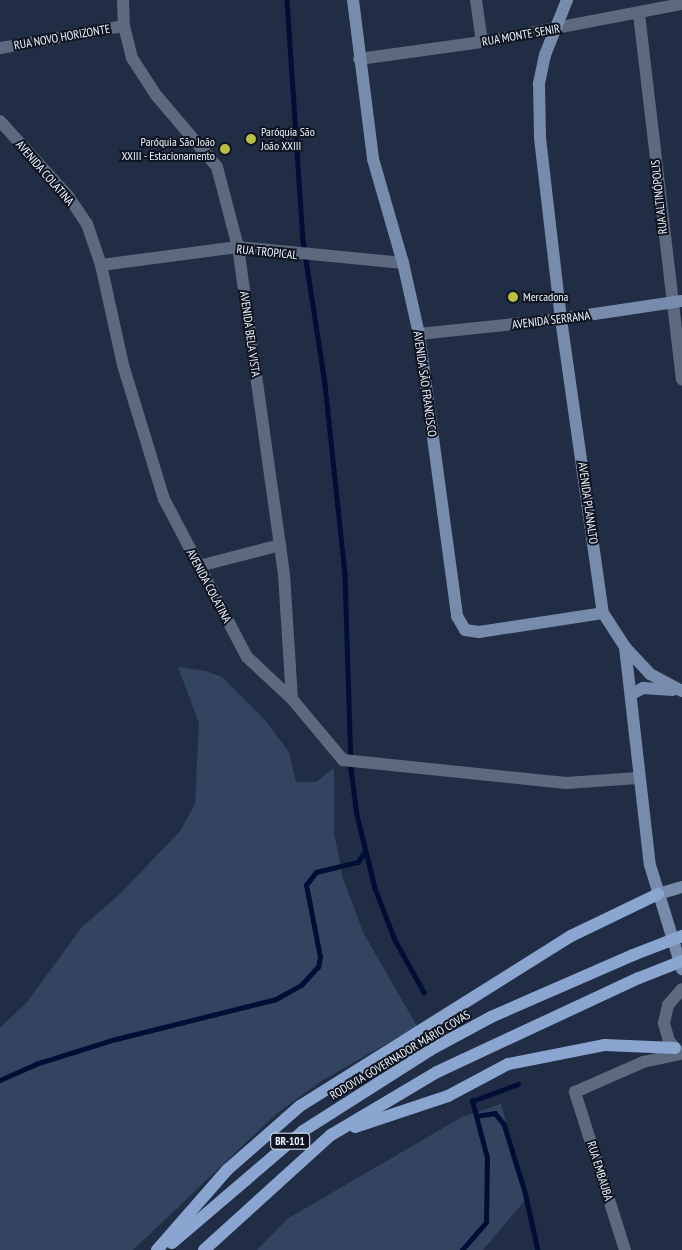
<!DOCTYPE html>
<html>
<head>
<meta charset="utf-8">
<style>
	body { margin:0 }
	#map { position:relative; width:682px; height:1250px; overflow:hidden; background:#202d44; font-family:"PT Sans Narrow",sans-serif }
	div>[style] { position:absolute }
	.green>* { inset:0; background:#334460 }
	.stream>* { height:4.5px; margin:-2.25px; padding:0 2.25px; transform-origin:2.25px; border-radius:2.25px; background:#000e36 }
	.street>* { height:12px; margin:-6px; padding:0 6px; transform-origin:6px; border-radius:6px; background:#5d697f }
	.secondary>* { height:12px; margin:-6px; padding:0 6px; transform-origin:6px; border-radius:6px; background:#778bad }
	.primary>* { height:12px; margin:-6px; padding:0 6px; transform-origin:6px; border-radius:6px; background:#8ba5d1 }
	.primary-bridge>* { height:12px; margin:-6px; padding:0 6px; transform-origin:6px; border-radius:6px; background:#8ba5d1 }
	.dots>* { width:14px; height:14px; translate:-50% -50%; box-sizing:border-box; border:2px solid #0f1520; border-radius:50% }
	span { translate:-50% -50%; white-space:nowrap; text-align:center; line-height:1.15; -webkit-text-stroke:4px #0f1520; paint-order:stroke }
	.shield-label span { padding:1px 4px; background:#0f1520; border:1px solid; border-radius:4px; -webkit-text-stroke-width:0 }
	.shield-label { font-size:11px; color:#eef4fd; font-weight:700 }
	.street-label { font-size:12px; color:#eef4fd }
	.poi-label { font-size:12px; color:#eef4fd }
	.left { translate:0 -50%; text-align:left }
	.right { translate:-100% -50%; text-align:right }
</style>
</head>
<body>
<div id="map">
	<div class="green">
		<i style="clip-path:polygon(178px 667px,206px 671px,222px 677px,265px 720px,289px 752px,296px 782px,316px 782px,334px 768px,334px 832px,343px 879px,364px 934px,417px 1026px,320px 1082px,276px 1114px,133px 1250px,0 1250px,0 1028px,27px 1002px,82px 927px,120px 894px,180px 831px,195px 804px,199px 723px)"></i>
		<i style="clip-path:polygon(501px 1104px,527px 1198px,483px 1250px,257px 1250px,287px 1219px,462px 1117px)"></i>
	</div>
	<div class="stream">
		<i style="left:287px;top:0;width:241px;rotate:86.2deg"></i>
		<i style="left:303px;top:240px;width:146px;rotate:81.3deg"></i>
		<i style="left:325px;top:384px;width:192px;rotate:84deg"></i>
		<i style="left:345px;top:575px;width:194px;rotate:88.2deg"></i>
		<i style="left:351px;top:769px;width:46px;rotate:82.6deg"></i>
		<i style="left:357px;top:815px;width:75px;rotate:76.1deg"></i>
		<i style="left:375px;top:888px;width:56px;rotate:69deg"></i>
		<i style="left:395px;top:940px;width:60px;rotate:60.9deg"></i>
		<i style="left:0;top:1080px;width:39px;rotate:-24deg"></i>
		<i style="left:36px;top:1064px;width:84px;rotate:-17.4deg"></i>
		<i style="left:116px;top:1039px;width:165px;rotate:-14deg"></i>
		<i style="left:276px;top:999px;width:29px;rotate:-29deg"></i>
		<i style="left:301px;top:985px;width:25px;rotate:-47deg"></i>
		<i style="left:318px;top:967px;width:10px;rotate:-79deg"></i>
		<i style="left:320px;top:957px;width:73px;rotate:-101deg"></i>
		<i style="left:306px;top:885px;width:16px;rotate:-52deg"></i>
		<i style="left:316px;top:872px;width:43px;rotate:-13.4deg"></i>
		<i style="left:358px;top:862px;width:13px;rotate:-58deg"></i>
		<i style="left:476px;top:1116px;width:19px;rotate:-9deg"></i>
		<i style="left:495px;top:1113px;width:14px;rotate:51deg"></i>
		<i style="left:504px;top:1124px;width:71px;rotate:72.8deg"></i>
		<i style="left:525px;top:1192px;width:59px;rotate:77.4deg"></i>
		<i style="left:462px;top:1250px;width:37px;rotate:-49deg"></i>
		<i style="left:486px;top:1222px;width:64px;rotate:-89.1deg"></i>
		<i style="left:487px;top:1158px;width:59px;rotate:-104.7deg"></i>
		<i style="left:472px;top:1101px;width:49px;rotate:-20.3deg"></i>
	</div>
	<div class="street">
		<i style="left:123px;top:0;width:26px;rotate:88deg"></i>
		<i style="left:124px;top:26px;width:33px;rotate:76deg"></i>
		<i style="left:132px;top:58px;width:44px;rotate:57deg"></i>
		<i style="left:156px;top:95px;width:94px;rotate:49.7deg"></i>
		<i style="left:217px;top:167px;width:83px;rotate:75.3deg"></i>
		<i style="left:238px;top:247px;width:331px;rotate:82deg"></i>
		<i style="left:284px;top:575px;width:124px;rotate:86.3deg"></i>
		<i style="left:476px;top:0;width:42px;rotate:81.9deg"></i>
		<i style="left:639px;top:14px;width:368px;rotate:83.3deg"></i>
		<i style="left:0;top:48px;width:126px;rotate:-10.1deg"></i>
		<i style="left:359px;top:59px;width:124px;rotate:-7.9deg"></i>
		<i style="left:482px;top:42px;width:204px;rotate:-10.8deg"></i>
		<i style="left:0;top:121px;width:101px;rotate:47.8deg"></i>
		<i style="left:68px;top:196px;width:34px;rotate:56deg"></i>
		<i style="left:87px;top:224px;width:43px;rotate:71.1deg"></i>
		<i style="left:101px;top:265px;width:102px;rotate:77.6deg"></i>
		<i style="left:123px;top:365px;width:140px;rotate:73deg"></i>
		<i style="left:164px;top:499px;width:178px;rotate:62.3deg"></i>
		<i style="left:247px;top:657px;width:62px;rotate:43deg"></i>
		<i style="left:292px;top:699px;width:80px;rotate:50.1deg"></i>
		<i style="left:343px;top:760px;width:224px;rotate:5.9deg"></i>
		<i style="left:566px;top:783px;width:72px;rotate:-4deg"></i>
		<i style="left:101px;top:265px;width:138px;rotate:-7.5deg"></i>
		<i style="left:238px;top:247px;width:166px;rotate:5.5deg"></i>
		<i style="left:419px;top:334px;width:143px;rotate:-6deg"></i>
		<i style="left:199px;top:566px;width:84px;rotate:-14.5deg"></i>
		<i style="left:680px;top:1053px;width:16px;rotate:-133deg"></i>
		<i style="left:669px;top:1041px;width:19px;rotate:-106deg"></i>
		<i style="left:664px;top:1023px;width:18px;rotate:-77deg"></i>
		<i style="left:668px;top:1005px;width:21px;rotate:-49deg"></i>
		<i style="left:625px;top:1250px;width:166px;rotate:-107.6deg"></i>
		<i style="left:575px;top:1092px;width:74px;rotate:-23.8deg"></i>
		<i style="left:643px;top:1062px;width:40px;rotate:-12deg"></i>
	</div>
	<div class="secondary">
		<i style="left:353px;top:0;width:160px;rotate:82.8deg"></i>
		<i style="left:373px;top:159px;width:108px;rotate:73.9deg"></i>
		<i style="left:403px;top:263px;width:73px;rotate:77.3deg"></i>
		<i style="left:419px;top:334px;width:285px;rotate:82.3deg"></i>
		<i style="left:457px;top:616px;width:16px;rotate:60deg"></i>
		<i style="left:465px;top:630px;width:14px;rotate:8deg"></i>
		<i style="left:479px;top:632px;width:125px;rotate:-8.7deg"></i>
		<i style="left:567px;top:0;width:59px;rotate:111.8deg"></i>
		<i style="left:545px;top:55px;width:30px;rotate:102deg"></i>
		<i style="left:539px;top:84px;width:54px;rotate:88.9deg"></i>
		<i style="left:540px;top:138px;width:182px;rotate:83.4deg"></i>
		<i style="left:561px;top:319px;width:297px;rotate:81.9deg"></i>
		<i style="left:603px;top:613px;width:40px;rotate:57.1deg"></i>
		<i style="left:625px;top:647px;width:219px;rotate:83.5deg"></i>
		<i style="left:650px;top:865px;width:109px;rotate:72.9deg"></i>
		<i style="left:561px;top:319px;width:122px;rotate:-8.5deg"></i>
		<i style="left:625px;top:647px;width:37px;rotate:47deg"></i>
		<i style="left:650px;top:674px;width:36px;rotate:28deg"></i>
		<i style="left:632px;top:694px;width:13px;rotate:-29deg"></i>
		<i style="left:643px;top:688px;width:30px;rotate:4deg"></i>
		<i style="left:658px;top:894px;width:25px;rotate:-16deg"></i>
	</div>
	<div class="primary">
		<i style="left:355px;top:1127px;width:98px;rotate:-18.4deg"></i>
		<i style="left:448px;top:1096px;width:68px;rotate:-28.1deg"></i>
		<i style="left:508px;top:1064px;width:99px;rotate:-11.1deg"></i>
		<i style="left:605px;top:1045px;width:70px;rotate:2.5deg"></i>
		<i style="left:172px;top:1243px;width:172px;rotate:-40.5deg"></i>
		<i style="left:303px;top:1131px;width:151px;rotate:-32.5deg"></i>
		<i style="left:430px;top:1050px;width:69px;rotate:-28.4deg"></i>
		<i style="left:491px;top:1017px;width:155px;rotate:-23.6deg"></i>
		<i style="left:157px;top:1250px;width:106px;rotate:-48.8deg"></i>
		<i style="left:227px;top:1170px;width:97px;rotate:-41.2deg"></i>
		<i style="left:300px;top:1106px;width:320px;rotate:-32.1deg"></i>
		<i style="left:571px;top:936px;width:97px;rotate:-25.8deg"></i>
		<i style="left:204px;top:1250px;width:171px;rotate:-42.2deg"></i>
		<i style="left:331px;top:1135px;width:123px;rotate:-30.7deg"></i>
		<i style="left:437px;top:1072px;width:223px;rotate:-25deg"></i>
	</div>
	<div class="primary-bridge">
		<i style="left:633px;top:955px;width:53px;rotate:-21.2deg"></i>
		<i style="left:639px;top:978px;width:46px;rotate:-21.6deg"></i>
	</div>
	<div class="dots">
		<i style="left:251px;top:139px;background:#bbc044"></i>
		<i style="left:225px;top:149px;background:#bbc044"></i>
		<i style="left:513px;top:297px;background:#bbc044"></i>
	</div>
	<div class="shield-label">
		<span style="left:290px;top:1141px">BR-101</span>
	</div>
	<div class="street-label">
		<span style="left:521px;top:35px;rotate:-10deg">RUA MONTE SENIR</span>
		<span style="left:62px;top:37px;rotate:-10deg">RUA NOVO HORIZONTE</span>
		<span style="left:45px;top:173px;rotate:49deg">AVENIDA COLATINA</span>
		<span style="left:659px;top:197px;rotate:-96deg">RUA ALTINÓPOLIS</span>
		<span style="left:267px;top:252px;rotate:6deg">RUA TROPICAL</span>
		<span style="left:551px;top:320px;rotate:-7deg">AVENIDA SERRANA</span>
		<span style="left:250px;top:334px;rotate:82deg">AVENIDA BELA VISTA</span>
		<span style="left:425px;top:384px;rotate:82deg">AVENIDA SÃO FRANCISCO</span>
		<span style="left:588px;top:503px;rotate:82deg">AVENIDA PLANALTO</span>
		<span style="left:209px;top:586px;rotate:62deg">AVENIDA COLATINA</span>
		<span style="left:400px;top:1055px;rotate:-31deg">RODOVIA GOVERNADOR MÁRIO COVAS</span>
		<span style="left:600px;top:1171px;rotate:73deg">RUA EMBAUBA</span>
	</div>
	<div class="poi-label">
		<span class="left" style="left:261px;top:139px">Paróquia São<br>João XXIII</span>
		<span class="right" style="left:215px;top:149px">Paróquia São João<br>XXIII - Estacionamento</span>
		<span class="left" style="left:523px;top:297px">Mercadona</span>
	</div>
</div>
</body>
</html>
